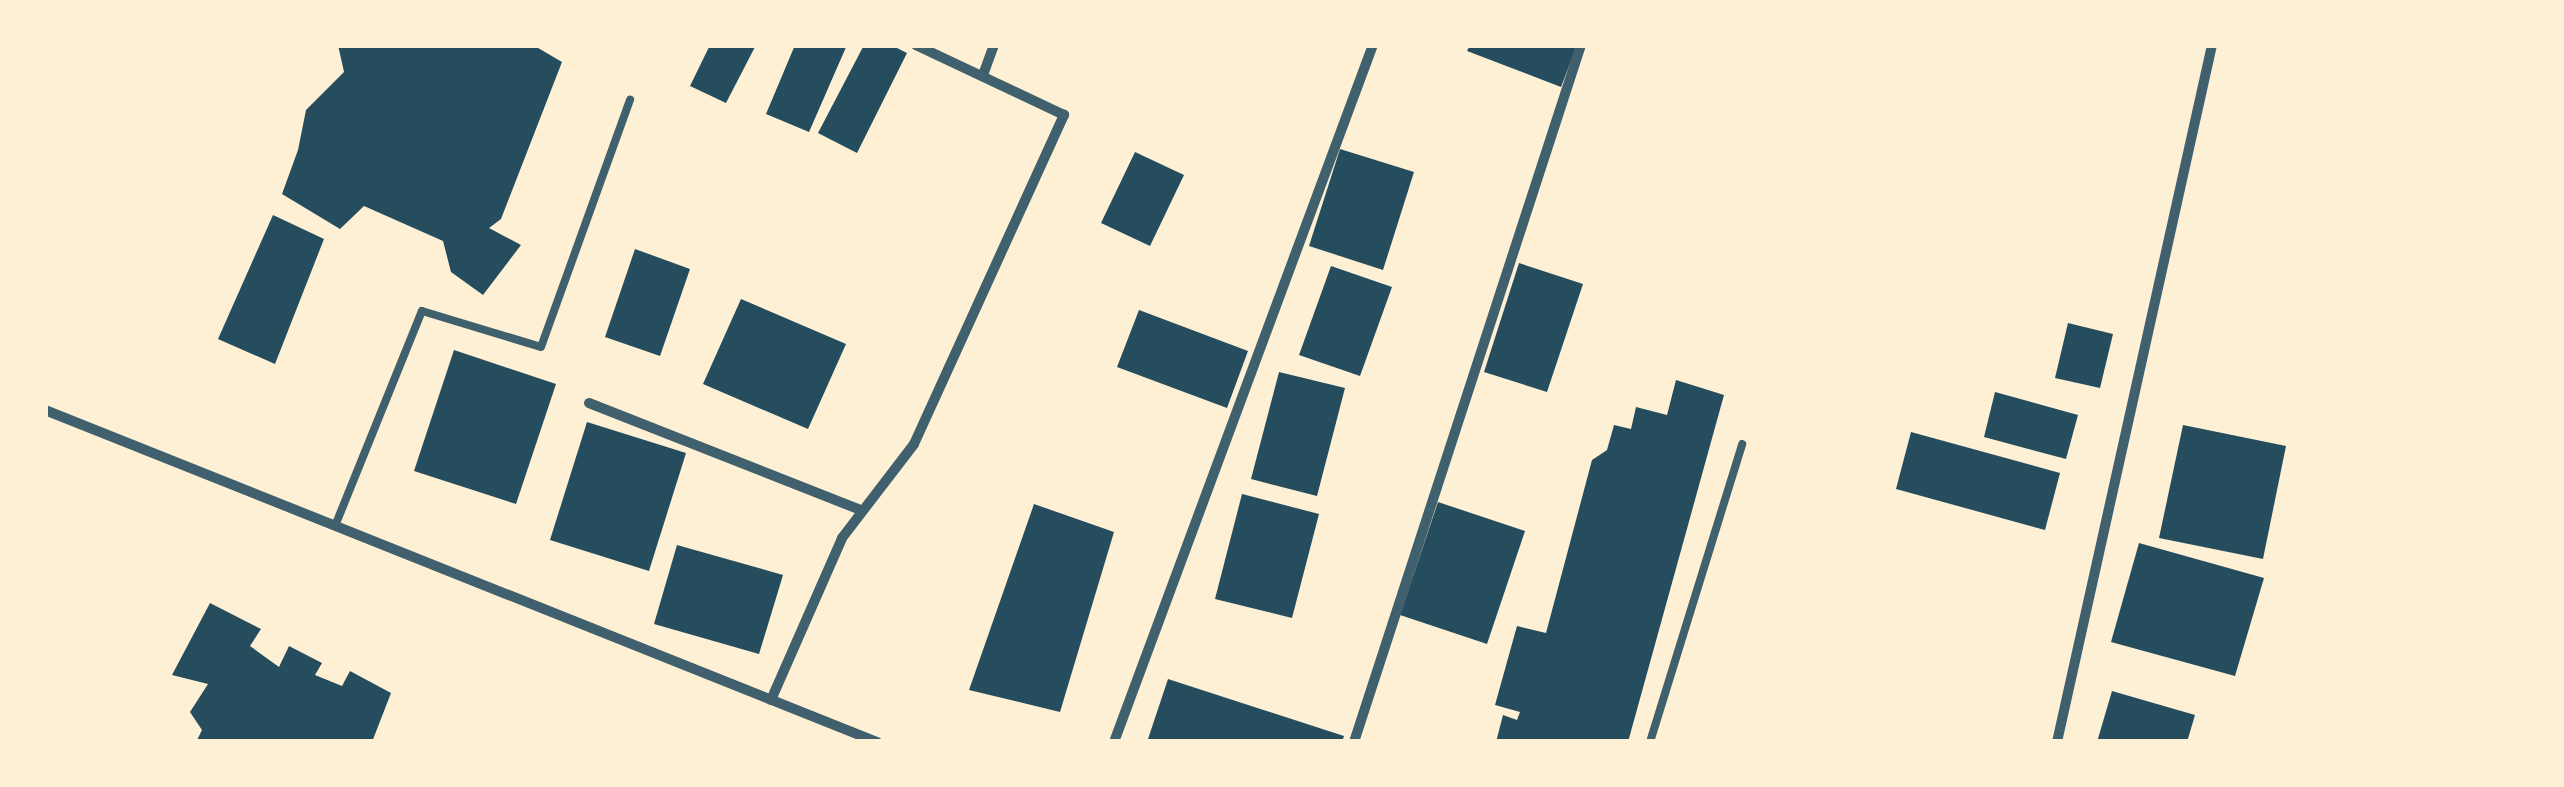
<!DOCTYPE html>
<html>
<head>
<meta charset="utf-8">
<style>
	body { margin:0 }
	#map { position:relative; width:2564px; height:787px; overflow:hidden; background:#fdf0d5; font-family:"PT Sans",sans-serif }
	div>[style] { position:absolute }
	.building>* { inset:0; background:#264d5e }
	.service>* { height:8px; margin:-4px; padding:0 4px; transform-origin:4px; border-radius:4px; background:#3f606c }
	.minor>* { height:10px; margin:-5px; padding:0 5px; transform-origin:5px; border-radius:5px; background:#3f606c }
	span { translate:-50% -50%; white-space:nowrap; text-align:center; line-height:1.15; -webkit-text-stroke:8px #fdf0d5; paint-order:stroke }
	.frame { position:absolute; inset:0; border:48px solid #fdf0d5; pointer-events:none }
</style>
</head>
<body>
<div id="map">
	<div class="building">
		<i style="clip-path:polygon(338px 45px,533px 45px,562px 62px,501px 219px,489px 228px,521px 245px,483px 295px,451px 272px,443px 241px,364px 206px,340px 229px,282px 194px,298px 150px,306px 110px,344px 72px)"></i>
		<i style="clip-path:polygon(710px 45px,756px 45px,726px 103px,690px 86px)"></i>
		<i style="clip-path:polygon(795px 45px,847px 45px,809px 132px,766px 114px)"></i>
		<i style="clip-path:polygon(864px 45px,891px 45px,907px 53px,857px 153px,818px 133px)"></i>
		<i style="clip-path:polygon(1470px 45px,1577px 45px,1561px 87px,1467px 51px)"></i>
		<i style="clip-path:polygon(1340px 149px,1414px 172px,1383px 270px,1309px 246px)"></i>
		<i style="clip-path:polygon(1135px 152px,1184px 175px,1150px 246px,1101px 223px)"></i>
		<i style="clip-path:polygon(273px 215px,324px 239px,275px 364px,218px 339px)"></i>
		<i style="clip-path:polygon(635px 249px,690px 269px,660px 356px,605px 337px)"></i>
		<i style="clip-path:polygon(1519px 263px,1583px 284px,1547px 392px,1484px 372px)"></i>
		<i style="clip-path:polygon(1331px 266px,1392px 287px,1360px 376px,1299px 355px)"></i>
		<i style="clip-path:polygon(741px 299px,846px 344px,808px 429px,703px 384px)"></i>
		<i style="clip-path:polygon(1139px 310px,1248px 351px,1227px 408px,1117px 367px)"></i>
		<i style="clip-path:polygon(2068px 323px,2113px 334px,2100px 388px,2055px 378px)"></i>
		<i style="clip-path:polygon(454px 350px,556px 384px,516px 504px,414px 471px)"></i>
		<i style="clip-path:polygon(1279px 372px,1345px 388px,1317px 496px,1251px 479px)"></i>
		<i style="clip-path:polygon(1676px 380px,1724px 395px,1628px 742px,1496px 742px,1503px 715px,1517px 720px,1520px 712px,1495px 705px,1517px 626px,1546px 633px,1592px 460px,1607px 450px,1614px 425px,1631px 429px,1636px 407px,1667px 415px)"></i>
		<i style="clip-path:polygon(1995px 392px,2078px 415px,2066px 459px,1984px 437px)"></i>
		<i style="clip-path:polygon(587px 422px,686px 453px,649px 571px,550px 540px)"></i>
		<i style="clip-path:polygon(2183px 425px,2286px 446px,2263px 559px,2159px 538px)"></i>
		<i style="clip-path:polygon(1911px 432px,2060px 473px,2045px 530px,1896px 489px)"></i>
		<i style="clip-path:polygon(1242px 494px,1319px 514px,1292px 618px,1215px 599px)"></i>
		<i style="clip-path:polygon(1438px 502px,1525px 531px,1487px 644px,1400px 615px)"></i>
		<i style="clip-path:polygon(1034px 504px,1114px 532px,1060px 712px,969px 690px)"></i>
		<i style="clip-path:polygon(2139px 543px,2264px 578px,2235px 676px,2111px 642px)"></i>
		<i style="clip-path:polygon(677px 545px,783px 575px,759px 654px,654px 624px)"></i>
		<i style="clip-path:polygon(210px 603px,261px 629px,250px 646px,279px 667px,289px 646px,322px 663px,315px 675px,342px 686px,350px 671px,391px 693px,372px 742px,196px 742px,202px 730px,190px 712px,208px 684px,172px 675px)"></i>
		<i style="clip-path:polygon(1168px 679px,1344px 736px,1342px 742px,1147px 742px)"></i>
		<i style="clip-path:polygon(2112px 691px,2195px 715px,2187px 742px,2097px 742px)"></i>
	</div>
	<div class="service">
		<i style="left:335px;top:526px;width:232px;rotate:-68deg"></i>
		<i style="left:422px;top:311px;width:124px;rotate:16.8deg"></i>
		<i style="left:541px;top:347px;width:263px;rotate:-70.2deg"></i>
		<i style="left:1650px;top:742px;width:312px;rotate:-72.8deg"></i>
	</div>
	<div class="minor">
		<i style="left:983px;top:75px;width:32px;rotate:-70deg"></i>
		<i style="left:589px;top:403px;width:291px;rotate:21.5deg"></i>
		<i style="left:45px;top:410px;width:896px;rotate:21.75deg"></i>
		<i style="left:771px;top:700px;width:177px;rotate:-66.3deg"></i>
		<i style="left:842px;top:538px;width:118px;rotate:-52.5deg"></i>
		<i style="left:914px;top:444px;width:362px;rotate:-65.5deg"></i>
		<i style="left:1064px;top:115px;width:164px;rotate:-154.7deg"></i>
		<i style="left:1114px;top:742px;width:744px;rotate:-69.62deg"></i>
		<i style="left:1354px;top:742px;width:733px;rotate:-71.96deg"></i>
		<i style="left:2057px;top:742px;width:714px;rotate:-77.46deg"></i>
	</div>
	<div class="frame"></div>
</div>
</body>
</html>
